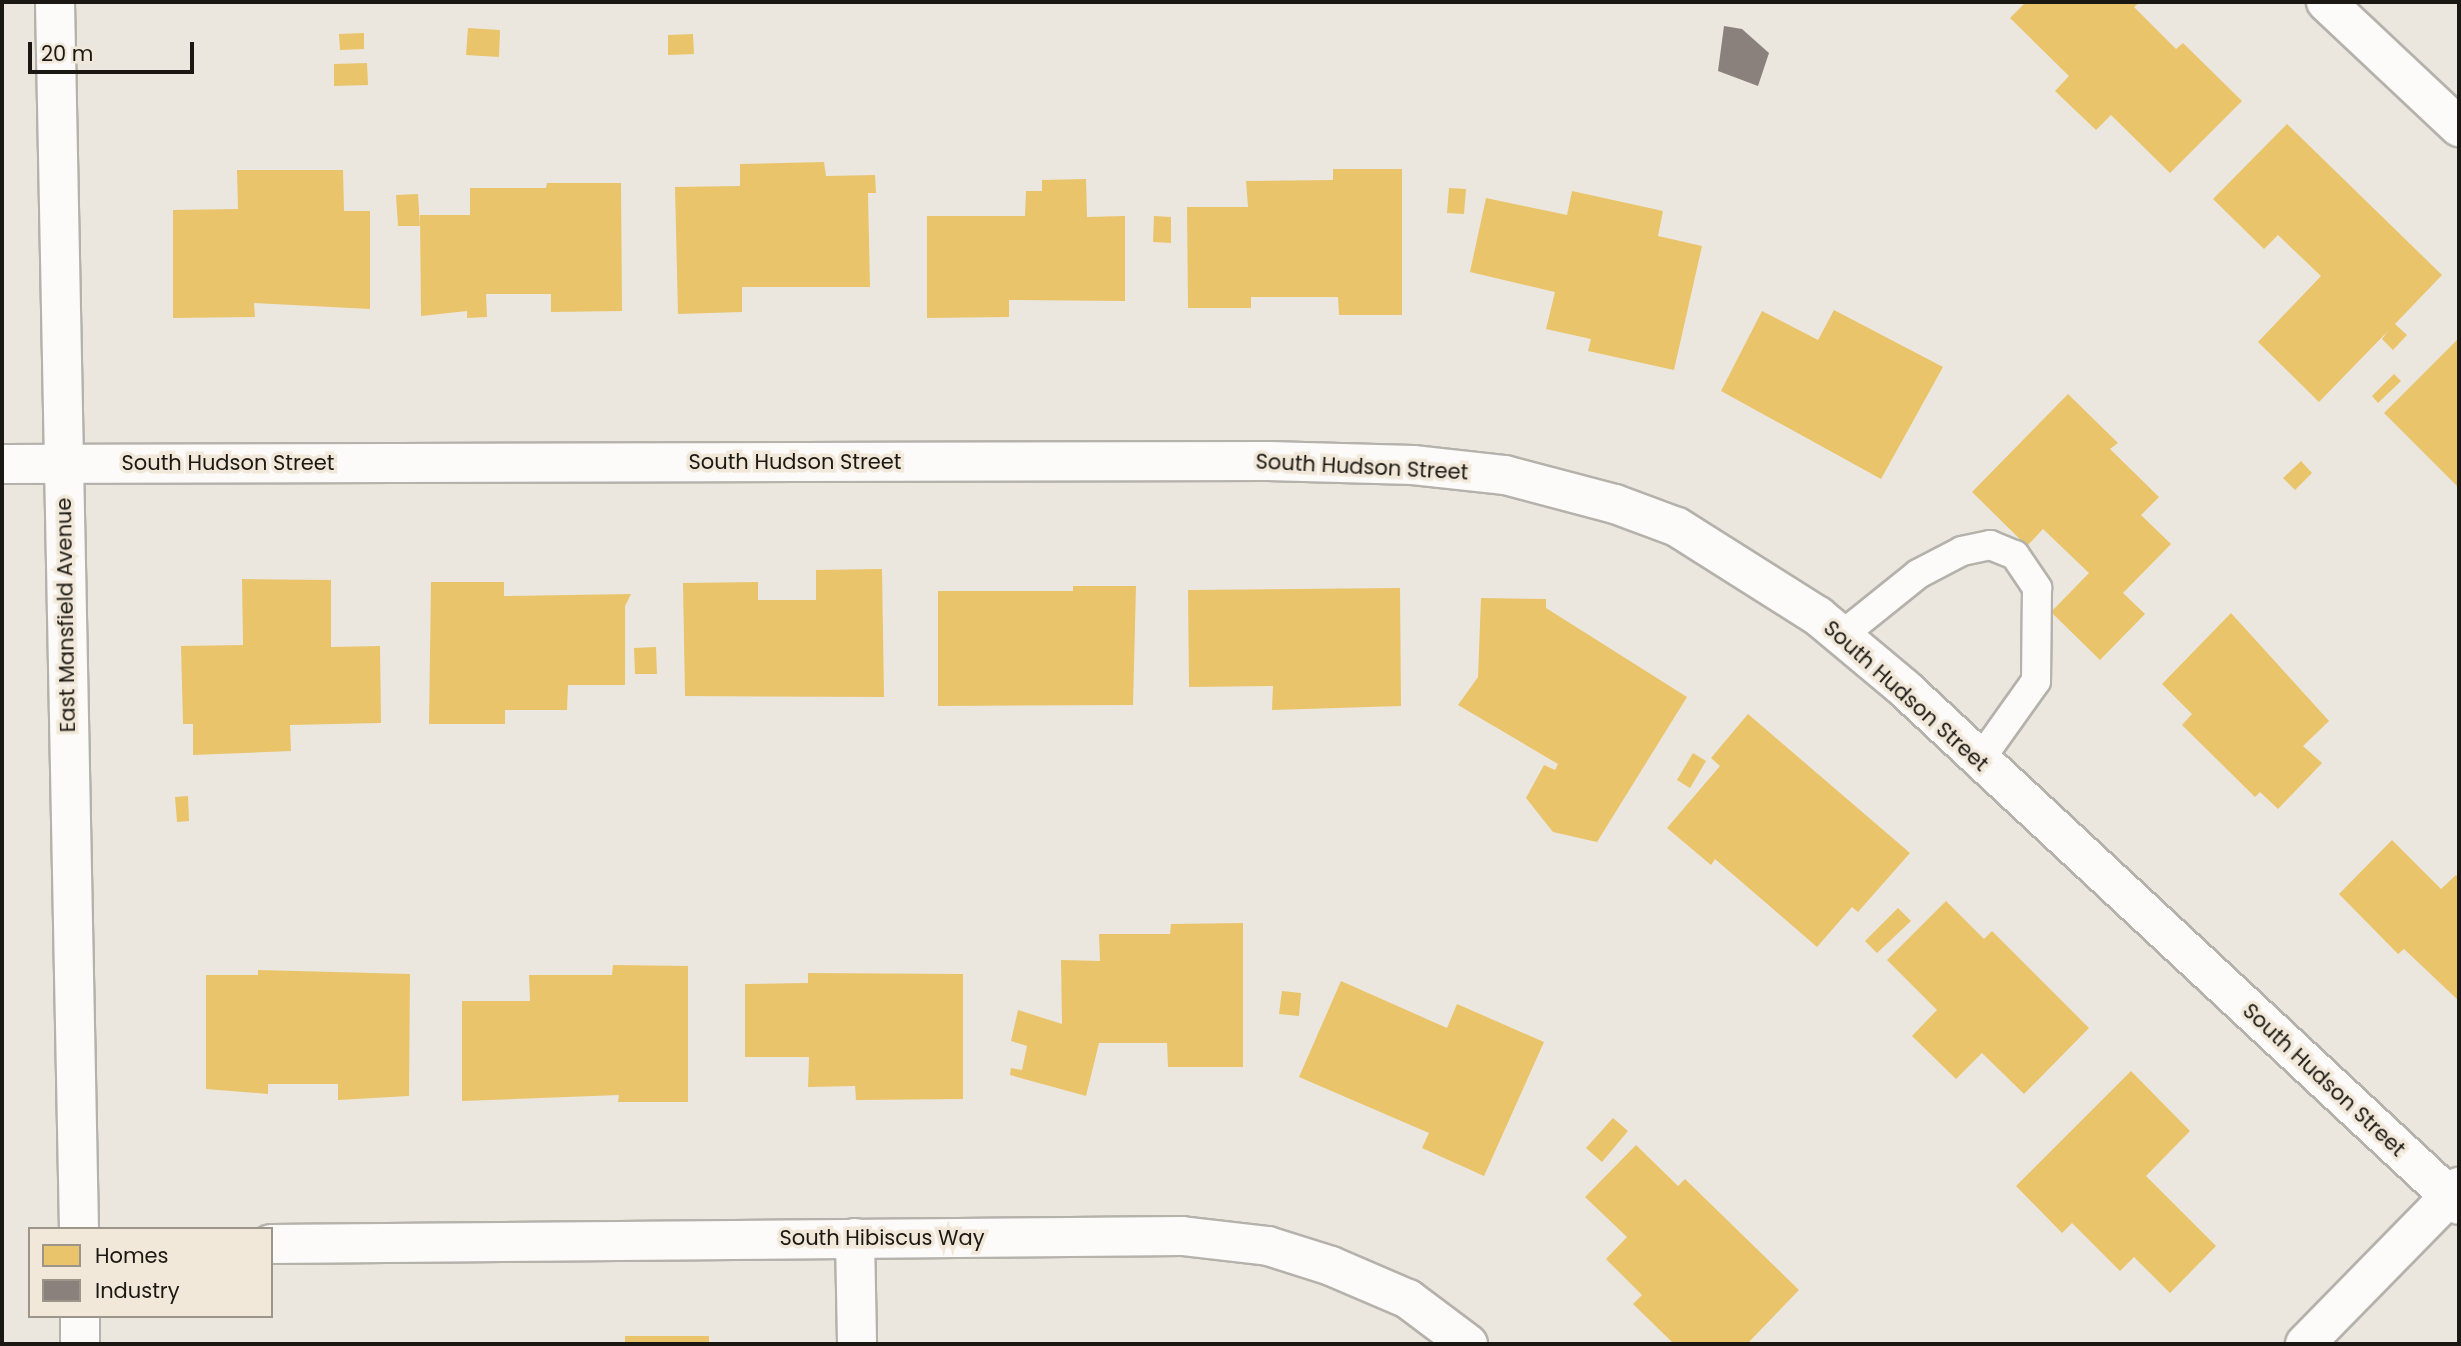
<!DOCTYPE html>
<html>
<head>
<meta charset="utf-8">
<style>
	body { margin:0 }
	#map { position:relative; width:2461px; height:1346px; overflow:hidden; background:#ebe7df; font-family:Poppins,sans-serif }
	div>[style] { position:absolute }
	.homes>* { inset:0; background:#e9c46a }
	.industry>* { inset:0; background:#8a817c }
	.roads { filter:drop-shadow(2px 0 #b5b1ab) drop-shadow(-2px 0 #b5b1ab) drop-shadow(0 2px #b5b1ab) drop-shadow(0 -2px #b5b1ab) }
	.service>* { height:28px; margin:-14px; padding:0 14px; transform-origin:14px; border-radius:14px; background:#fcfbfa }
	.minor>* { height:38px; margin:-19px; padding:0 19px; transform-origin:19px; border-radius:19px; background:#fcfbfa }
	.tertiary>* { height:38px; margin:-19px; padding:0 19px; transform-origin:19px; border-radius:19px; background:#fcfbfa }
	span { translate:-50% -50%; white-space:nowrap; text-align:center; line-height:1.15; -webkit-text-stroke:7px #f1e8d9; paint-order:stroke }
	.street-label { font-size:21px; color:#1b1813 }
	.frame { position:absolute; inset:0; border:4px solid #1b1813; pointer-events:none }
	.legend { position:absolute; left:28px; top:1227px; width:245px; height:91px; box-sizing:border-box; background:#f1e8d9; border:2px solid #9b958a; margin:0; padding:9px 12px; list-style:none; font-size:21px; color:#1b1813 }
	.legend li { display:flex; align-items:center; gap:14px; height:35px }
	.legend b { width:35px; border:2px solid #9b958a }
	.scale { position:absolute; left:28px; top:42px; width:166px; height:32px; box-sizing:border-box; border:4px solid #1b1813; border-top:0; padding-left:9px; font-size:21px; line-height:24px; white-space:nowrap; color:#1b1813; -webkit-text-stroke:5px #f1e8d9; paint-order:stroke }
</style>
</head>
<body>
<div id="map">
	<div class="homes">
		<i style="clip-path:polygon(2026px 2px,2140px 2px,2134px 7px,2176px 49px,2183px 43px,2242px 101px,2170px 173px,2111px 115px,2096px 130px,2055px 91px,2069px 76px,2010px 18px)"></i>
		<i style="clip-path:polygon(468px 28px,500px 30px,499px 57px,466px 55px)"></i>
		<i style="clip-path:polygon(364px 33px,364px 49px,340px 50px,339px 34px)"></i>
		<i style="clip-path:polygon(693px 34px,694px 54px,668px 55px,668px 35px)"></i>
		<i style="clip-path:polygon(367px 63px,368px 85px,334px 86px,334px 64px)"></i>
		<i style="clip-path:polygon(2287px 124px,2442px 275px,2395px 324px,2407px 335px,2393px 350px,2382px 339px,2388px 331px,2319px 402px,2258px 342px,2321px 276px,2278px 235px,2264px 249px,2213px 199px)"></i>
		<i style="clip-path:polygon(824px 162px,826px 176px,875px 175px,876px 193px,868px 193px,870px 287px,742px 287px,742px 312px,678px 314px,675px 187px,740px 186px,740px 164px)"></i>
		<i style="clip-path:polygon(1333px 169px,1402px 169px,1402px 315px,1339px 315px,1338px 297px,1251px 297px,1251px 308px,1188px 308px,1187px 207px,1248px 207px,1246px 181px,1333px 180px)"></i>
		<i style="clip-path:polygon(237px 170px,343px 170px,344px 211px,370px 211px,370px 309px,254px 303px,255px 317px,173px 318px,173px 210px,238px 209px)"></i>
		<i style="clip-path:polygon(1086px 179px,1087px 217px,1125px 216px,1125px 301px,1009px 300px,1009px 317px,927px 318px,927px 216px,1025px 216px,1026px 191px,1042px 191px,1042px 180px)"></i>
		<i style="clip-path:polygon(547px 183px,621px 183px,622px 311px,551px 312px,551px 294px,486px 294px,487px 317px,467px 318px,467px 311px,421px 316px,420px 215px,470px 215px,470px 188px,546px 188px)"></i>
		<i style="clip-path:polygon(1449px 188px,1466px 189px,1464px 214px,1447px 213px)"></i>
		<i style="clip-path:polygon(1572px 191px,1663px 211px,1658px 236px,1702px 246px,1674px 370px,1588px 351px,1591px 339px,1546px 329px,1555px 292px,1470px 272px,1486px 198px,1567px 215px)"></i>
		<i style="clip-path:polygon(418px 194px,420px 226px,398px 226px,396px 195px)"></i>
		<i style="clip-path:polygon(1154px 216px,1171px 217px,1171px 243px,1153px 242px)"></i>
		<i style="clip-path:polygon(1834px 310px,1943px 367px,1881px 479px,1721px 391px,1762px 311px,1818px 340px)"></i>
		<i style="clip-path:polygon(2459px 338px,2459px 488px,2384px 413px)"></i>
		<i style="clip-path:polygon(2394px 374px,2401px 381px,2378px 403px,2372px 396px)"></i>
		<i style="clip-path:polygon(2068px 394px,2118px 443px,2110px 449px,2159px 497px,2141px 515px,2171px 544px,2123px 593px,2145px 614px,2100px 660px,2051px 612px,2089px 573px,2043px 529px,2027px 546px,1972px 492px)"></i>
		<i style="clip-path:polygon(2301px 461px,2312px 473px,2295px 490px,2283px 478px)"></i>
		<i style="clip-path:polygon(882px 569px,884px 697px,685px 696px,683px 583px,758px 582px,758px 600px,816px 600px,816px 570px)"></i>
		<i style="clip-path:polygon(242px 579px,331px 580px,331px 647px,380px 646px,381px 723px,290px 725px,291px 751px,193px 755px,193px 724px,183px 724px,181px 646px,243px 645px)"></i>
		<i style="clip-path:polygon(431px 582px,504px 582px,504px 596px,631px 594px,625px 606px,625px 685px,568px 685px,567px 710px,505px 710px,505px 724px,429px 724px)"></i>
		<i style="clip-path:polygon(1073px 586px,1136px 586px,1133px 705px,938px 706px,938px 591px,1073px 591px)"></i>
		<i style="clip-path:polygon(1400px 588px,1401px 706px,1272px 710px,1273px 686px,1189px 687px,1188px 590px)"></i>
		<i style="clip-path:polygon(1481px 598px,1546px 599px,1546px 608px,1687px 697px,1597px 842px,1553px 832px,1526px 798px,1544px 765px,1555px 770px,1558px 764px,1458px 705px,1478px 677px)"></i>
		<i style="clip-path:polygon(2231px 613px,2329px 721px,2303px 746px,2322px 763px,2278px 809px,2260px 792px,2255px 797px,2182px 725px,2192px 714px,2162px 684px)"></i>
		<i style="clip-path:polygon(656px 647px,657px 674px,635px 674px,634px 648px)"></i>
		<i style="clip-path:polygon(1748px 714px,1910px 853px,1858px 912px,1852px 907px,1817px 947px,1715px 859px,1711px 865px,1667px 828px,1720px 766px,1711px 758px)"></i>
		<i style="clip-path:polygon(1693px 753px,1706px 761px,1690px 788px,1677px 780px)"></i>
		<i style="clip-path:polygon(188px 796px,189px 821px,177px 822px,175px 797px)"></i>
		<i style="clip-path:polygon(2392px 840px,2441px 889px,2456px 875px,2459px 879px,2459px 1001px,2404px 949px,2398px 954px,2339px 894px)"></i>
		<i style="clip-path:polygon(1946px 901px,1984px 939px,1992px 931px,2089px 1028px,2024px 1094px,1982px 1053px,1956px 1079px,1912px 1036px,1937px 1010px,1887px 960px)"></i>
		<i style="clip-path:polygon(1898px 908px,1911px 921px,1877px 953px,1865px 941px)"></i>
		<i style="clip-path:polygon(1243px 923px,1243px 1067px,1168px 1067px,1167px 1043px,1099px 1043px,1086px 1096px,1010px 1075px,1011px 1068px,1022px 1070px,1027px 1046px,1011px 1041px,1018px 1010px,1062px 1024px,1061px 960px,1100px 961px,1099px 934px,1170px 934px,1171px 924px)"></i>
		<i style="clip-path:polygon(613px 965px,688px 966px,688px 1102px,618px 1102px,619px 1095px,462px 1101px,462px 1001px,530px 1001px,529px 975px,612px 975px)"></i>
		<i style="clip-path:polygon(258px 970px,410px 974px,409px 1096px,338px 1100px,338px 1084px,268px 1084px,268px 1094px,206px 1089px,206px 975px,258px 975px)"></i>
		<i style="clip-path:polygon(808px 973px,963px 974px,963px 1099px,856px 1100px,855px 1086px,808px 1087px,809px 1057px,745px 1057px,745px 984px,808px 983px)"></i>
		<i style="clip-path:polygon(1341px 981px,1447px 1028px,1457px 1004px,1544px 1042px,1484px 1176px,1422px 1148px,1429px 1133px,1299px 1077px)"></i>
		<i style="clip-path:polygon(1282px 991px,1301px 993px,1299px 1016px,1279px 1014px)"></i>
		<i style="clip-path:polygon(2131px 1071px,2190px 1131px,2146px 1176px,2216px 1246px,2170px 1293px,2134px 1257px,2120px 1271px,2072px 1223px,2062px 1233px,2016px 1186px)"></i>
		<i style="clip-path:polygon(1613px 1118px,1628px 1131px,1602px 1162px,1586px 1148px)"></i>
		<i style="clip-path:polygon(1636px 1145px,1678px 1186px,1685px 1179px,1799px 1290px,1747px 1344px,1674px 1344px,1633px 1304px,1642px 1295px,1606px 1259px,1627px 1237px,1585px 1197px)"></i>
		<i style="clip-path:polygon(625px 1336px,709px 1336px,709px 1344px,625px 1344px)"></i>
	</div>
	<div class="industry">
		<i style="clip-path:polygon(1724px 26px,1742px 29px,1769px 53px,1758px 86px,1718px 71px)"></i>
	</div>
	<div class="roads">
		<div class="service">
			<i style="left:1841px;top:636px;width:99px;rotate:-38.8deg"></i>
			<i style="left:1918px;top:574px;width:50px;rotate:-27.6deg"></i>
			<i style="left:1962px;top:551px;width:29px;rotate:-12deg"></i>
			<i style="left:1990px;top:545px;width:27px;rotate:22deg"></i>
			<i style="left:2015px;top:555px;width:40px;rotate:56deg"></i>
			<i style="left:2037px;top:588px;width:93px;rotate:90.6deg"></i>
			<i style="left:2036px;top:681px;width:98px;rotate:125.5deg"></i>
		</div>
		<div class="minor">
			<i style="left:55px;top:2px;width:1227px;rotate:88.88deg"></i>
			<i style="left:2326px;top:2px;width:183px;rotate:43.2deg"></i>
			<i style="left:2px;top:464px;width:1266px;rotate:-0.14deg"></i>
			<i style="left:1268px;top:461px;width:145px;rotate:1.6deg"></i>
			<i style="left:1413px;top:465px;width:93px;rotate:6.2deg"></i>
			<i style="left:1505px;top:475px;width:114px;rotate:14.8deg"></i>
			<i style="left:1615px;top:504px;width:66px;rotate:20.4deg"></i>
			<i style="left:1677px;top:527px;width:167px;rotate:32.3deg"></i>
			<i style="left:1818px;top:616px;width:112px;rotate:39.9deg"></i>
			<i style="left:1904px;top:688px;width:758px;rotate:42.97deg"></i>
			<i style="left:855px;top:1238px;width:106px;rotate:88.9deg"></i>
			<i style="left:271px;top:1244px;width:911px;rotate:-0.5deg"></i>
			<i style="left:1182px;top:1236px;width:87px;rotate:6.6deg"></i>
			<i style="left:1268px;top:1246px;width:66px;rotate:17.6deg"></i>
			<i style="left:1331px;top:1266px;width:84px;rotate:23.2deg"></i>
			<i style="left:1408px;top:1299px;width:75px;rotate:36.9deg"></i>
			<i style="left:80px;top:1316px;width:28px;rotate:90deg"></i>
		</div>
		<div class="tertiary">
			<i style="left:2305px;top:1344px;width:220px;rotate:-45.6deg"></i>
		</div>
	</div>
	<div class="street-label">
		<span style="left:795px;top:462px">South Hudson Street</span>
		<span style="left:228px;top:463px">South Hudson Street</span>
		<span style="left:1362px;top:467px;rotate:3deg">South Hudson Street</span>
		<span style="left:66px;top:615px;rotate:-91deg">East Mansfield Avenue</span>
		<span style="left:1906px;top:696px;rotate:42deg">South Hudson Street</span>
		<span style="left:2324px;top:1080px;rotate:43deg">South Hudson Street</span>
		<span style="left:882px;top:1238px">South Hibiscus Way</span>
	</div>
	<div class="frame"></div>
	<ul class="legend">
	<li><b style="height:19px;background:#e9c46a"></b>Homes</li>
	<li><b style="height:19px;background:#8a817c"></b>Industry</li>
	</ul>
	<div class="scale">20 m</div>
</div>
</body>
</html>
